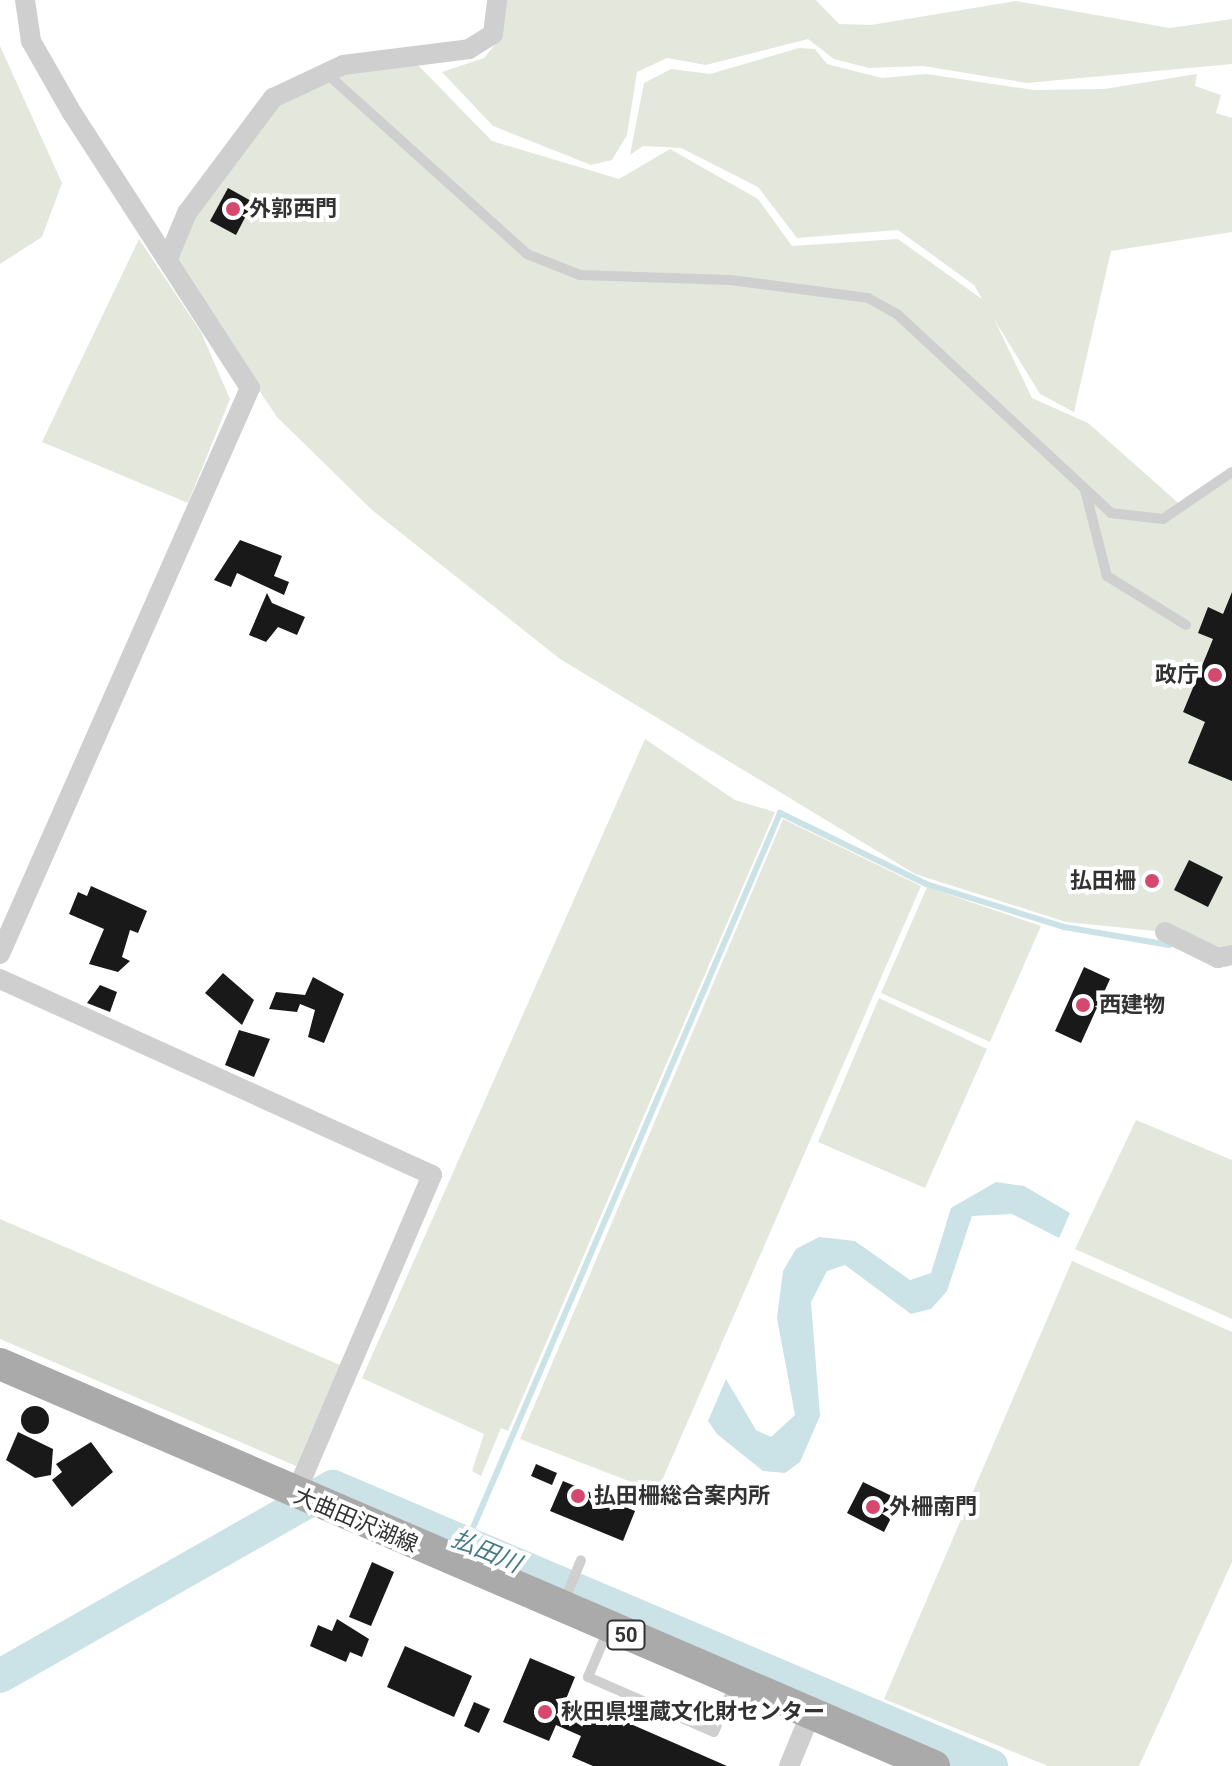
<!DOCTYPE html>
<html>
<head>
<meta charset="utf-8">
<style>
	body { margin:0 }
	#map { position:relative; width:1232px; height:1766px; overflow:hidden; background:#fff; font-family:Roboto,"Noto Sans JP",sans-serif }
	div>[style] { position:absolute }
	.green>* { inset:0; background:#e4e8dc }
	.water>* { inset:0; background:#cbe2e7 }
	.stream>* { height:6px; margin:-3px; padding:0 3px; transform-origin:3px; border-radius:3px; background:#cbe2e7 }
	.river>* { height:34px; margin:-17px; padding:0 17px; transform-origin:17px; border-radius:17px; background:#cbe2e7 }
	.building>* { inset:0; background:#191919 }
	.round { border-radius:50% }
	.service>* { height:10px; margin:-5px; padding:0 5px; transform-origin:5px; border-radius:5px; background:#cfcfcf }
	.minor>* { height:20px; margin:-10px; padding:0 10px; transform-origin:10px; border-radius:10px; background:#cfcfcf }
	.primary>* { height:32px; margin:-16px; padding:0 16px; transform-origin:16px; border-radius:16px; background:#aaa }
	.dots>* { width:22px; height:22px; translate:-50% -50%; box-sizing:border-box; border:4px solid #fff; border-radius:50% }
	span { translate:-50% -50%; white-space:nowrap; text-align:center; line-height:1.15; -webkit-text-stroke:8px #fff; paint-order:stroke }
	.shield-label span { padding:2px 6px; background:#fff; border:2px solid; border-radius:6px; -webkit-text-stroke-width:0 }
	.shield-label { font-size:20px; color:#323232; font-weight:700 }
	.poi-label { font-size:22px; color:#323232; font-weight:700 }
	.left { translate:0 -50%; text-align:left }
	.right { translate:-100% -50%; text-align:right }
	.street-label { font-size:22px; color:#323232 }
	.water-label { font-size:24px; color:#447a87; font-style:italic }
</style>
</head>
<body>
<div id="map">
	<div class="green">
		<i style="clip-path:polygon(506px 0,816px 0,839px 24px,871px 25px,1016px 1px,1170px 28px,1232px 19px,1232px 64px,1027px 83px,923px 66px,869px 68px,834px 59px,808px 39px,706px 65px,667px 58px,637px 72px,627px 135px,612px 160px,591px 165px,493px 126px,442px 72px,484px 58px,498px 41px)"></i>
		<i style="clip-path:polygon(0 46px,62px 183px,42px 237px,0 264px)"></i>
		<i style="clip-path:polygon(799px 48px,815px 49px,827px 64px,882px 78px,926px 74px,1034px 90px,1104px 89px,1197px 74px,1195px 86px,1221px 95px,1216px 113px,1232px 118px,1232px 232px,1111px 251px,1074px 412px,1040px 394px,994px 319px,1032px 398px,1088px 423px,1184px 508px,1232px 472px,1232px 955px,1165px 932px,1066px 922px,915px 874px,560px 659px,372px 510px,277px 417px,169px 256px,243px 132px,325px 72px,414px 61px,492px 141px,619px 179px,670px 149px,758px 199px,792px 246px,898px 239px,982px 299px,974px 285px,898px 230px,797px 238px,758px 187px,681px 148px,643px 146px,630px 155px,644px 83px,671px 69px,710px 74px)"></i>
		<i style="clip-path:polygon(139px 239px,201px 332px,230px 399px,188px 503px,42px 442px)"></i>
		<i style="clip-path:polygon(645px 739px,735px 800px,775px 812px,508px 1431px,501px 1428px,481px 1476px,472px 1471px,484px 1434px,362px 1378px)"></i>
		<i style="clip-path:polygon(783px 819px,921px 886px,657px 1492px,520px 1439px)"></i>
		<i style="clip-path:polygon(927px 887px,1041px 926px,990px 1042px,881px 993px)"></i>
		<i style="clip-path:polygon(879px 998px,987px 1049px,925px 1188px,818px 1142px)"></i>
		<i style="clip-path:polygon(1136px 1120px,1232px 1160px,1232px 1319px,1075px 1249px)"></i>
		<i style="clip-path:polygon(0 1219px,340px 1365px,296px 1466px,0 1339px)"></i>
		<i style="clip-path:polygon(1072px 1261px,1232px 1332px,1232px 1562px,1139px 1766px,1048px 1766px,884px 1699px)"></i>
	</div>
	<div class="water">
		<i style="clip-path:polygon(996px 1182px,1024px 1186px,1070px 1213px,1059px 1238px,1012px 1214px,972px 1216px,947px 1291px,931px 1309px,911px 1314px,845px 1265px,827px 1271px,811px 1302px,820px 1416px,800px 1462px,785px 1473px,763px 1471px,717px 1434px,708px 1421px,726px 1379px,756px 1430px,771px 1437px,795px 1415px,777px 1318px,783px 1271px,796px 1249px,819px 1237px,855px 1241px,910px 1280px,931px 1273px,951px 1208px)"></i>
	</div>
	<div class="stream">
		<i style="left:466px;top:1544px;width:796px;rotate:-66.75deg"></i>
		<i style="left:780px;top:813px;width:162px;rotate:25.9deg"></i>
		<i style="left:926px;top:884px;width:145px;rotate:17.3deg"></i>
		<i style="left:1064px;top:927px;width:107px;rotate:9.7deg"></i>
	</div>
	<div class="river">
		<i style="left:0;top:1676px;width:383px;rotate:-29.6deg"></i>
		<i style="left:333px;top:1487px;width:715px;rotate:22.98deg"></i>
	</div>
	<div class="building">
		<i style="clip-path:polygon(228px 188px,253px 202px,236px 235px,210px 221px)"></i>
		<i style="clip-path:polygon(240px 540px,282px 556px,274px 576px,289px 582px,284px 595px,237px 573px,231px 587px,214px 580px)"></i>
		<i style="clip-path:polygon(1232px 592px,1232px 781px,1188px 763px,1205px 722px,1183px 712px,1213px 639px,1198px 633px,1208px 607px,1223px 614px)"></i>
		<i style="clip-path:polygon(267px 593px,272px 603px,305px 617px,297px 635px,278px 627px,266px 642px,249px 635px)"></i>
		<i style="clip-path:polygon(1189px 860px,1223px 877px,1208px 907px,1174px 890px)"></i>
		<i style="clip-path:polygon(91px 886px,147px 911px,138px 933px,130px 930px,122px 957px,130px 961px,118px 972px,89px 964px,104px 929px,69px 914px,78px 892px,87px 896px)"></i>
		<i style="clip-path:polygon(1084px 967px,1110px 979px,1081px 1043px,1055px 1031px)"></i>
		<i style="clip-path:polygon(223px 973px,254px 1000px,242px 1025px,205px 993px)"></i>
		<i style="clip-path:polygon(313px 977px,344px 994px,324px 1043px,308px 1037px,315px 1010px,300px 1004px,297px 1012px,269px 1009px,276px 992px,305px 995px)"></i>
		<i style="clip-path:polygon(100px 985px,117px 992px,110px 1012px,87px 1003px)"></i>
		<i style="clip-path:polygon(239px 1030px,270px 1039px,254px 1077px,225px 1065px)"></i>
		<i class="round" style="left:21px;top:1406px;width:28px;height:28px"></i>
		<i style="clip-path:polygon(18px 1432px,53px 1449px,51px 1475px,35px 1478px,6px 1460px)"></i>
		<i style="clip-path:polygon(91px 1442px,113px 1472px,72px 1507px,52px 1480px,62px 1472px,56px 1464px)"></i>
		<i style="clip-path:polygon(536px 1464px,557px 1473px,552px 1485px,531px 1476px)"></i>
		<i style="clip-path:polygon(563px 1481px,635px 1511px,623px 1541px,550px 1511px)"></i>
		<i style="clip-path:polygon(863px 1482px,900px 1500px,884px 1532px,847px 1513px)"></i>
		<i style="clip-path:polygon(372px 1562px,394px 1572px,371px 1626px,349px 1617px)"></i>
		<i style="clip-path:polygon(337px 1619px,369px 1639px,362px 1657px,350px 1652px,346px 1662px,310px 1646px,318px 1625px,332px 1631px)"></i>
		<i style="clip-path:polygon(405px 1646px,472px 1676px,454px 1717px,387px 1687px)"></i>
		<i style="clip-path:polygon(530px 1658px,575px 1677px,564px 1704px,591px 1716px,594px 1708px,727px 1766px,593px 1766px,572px 1757px,581px 1736px,556px 1725px,549px 1741px,503px 1722px)"></i>
		<i style="clip-path:polygon(474px 1702px,490px 1709px,479px 1733px,464px 1726px)"></i>
	</div>
	<div class="service">
		<i style="left:325px;top:72px;width:272px;rotate:42deg"></i>
		<i style="left:527px;top:254px;width:57px;rotate:21.6deg"></i>
		<i style="left:580px;top:275px;width:150px;rotate:1.9deg"></i>
		<i style="left:730px;top:280px;width:139px;rotate:7.4deg"></i>
		<i style="left:868px;top:298px;width:33px;rotate:29deg"></i>
		<i style="left:897px;top:314px;width:292px;rotate:42.9deg"></i>
		<i style="left:1111px;top:513px;width:52px;rotate:6.6deg"></i>
		<i style="left:1163px;top:519px;width:83px;rotate:-34.3deg"></i>
		<i style="left:1085px;top:490px;width:89px;rotate:75.7deg"></i>
		<i style="left:1107px;top:576px;width:93px;rotate:31.8deg"></i>
		<i style="left:564px;top:1602px;width:45px;rotate:-68deg"></i>
		<i style="left:608px;top:1630px;width:51px;rotate:113.1deg"></i>
		<i style="left:588px;top:1677px;width:137px;rotate:23.6deg"></i>
		<i style="left:714px;top:1732px;width:53px;rotate:-66.8deg"></i>
	</div>
	<div class="minor">
		<i style="left:169px;top:256px;width:47px;rotate:-67.3deg"></i>
		<i style="left:187px;top:213px;width:144px;rotate:-53.2deg"></i>
		<i style="left:273px;top:98px;width:77px;rotate:-25.2deg"></i>
		<i style="left:343px;top:65px;width:127px;rotate:-7.2deg"></i>
		<i style="left:469px;top:49px;width:28px;rotate:-32deg"></i>
		<i style="left:493px;top:34px;width:34px;rotate:-83deg"></i>
		<i style="left:1165px;top:932px;width:59px;rotate:26.1deg"></i>
		<i style="left:1218px;top:958px;width:14px;rotate:-12deg"></i>
		<i style="left:0;top:954px;width:619px;rotate:-66.17deg"></i>
		<i style="left:250px;top:388px;width:328px;rotate:-122.9deg"></i>
		<i style="left:72px;top:113px;width:83px;rotate:-119.7deg"></i>
		<i style="left:31px;top:41px;width:41px;rotate:-98.3deg"></i>
		<i style="left:0;top:979px;width:474px;rotate:24.4deg"></i>
		<i style="left:432px;top:1175px;width:347px;rotate:113.2deg"></i>
		<i style="left:789px;top:1766px;width:57px;rotate:-67.5deg"></i>
	</div>
	<div class="primary">
		<i style="left:0;top:1364px;width:1017px;rotate:23.29deg"></i>
	</div>
	<div class="dots">
		<i style="left:233px;top:209px;background:#d5496f"></i>
		<i style="left:1215px;top:675px;background:#d5496f"></i>
		<i style="left:1152px;top:881px;background:#d5496f"></i>
		<i style="left:1083px;top:1005px;background:#d5496f"></i>
		<i style="left:578px;top:1496px;background:#d5496f"></i>
		<i style="left:873px;top:1507px;background:#d5496f"></i>
		<i style="left:545px;top:1712px;background:#d5496f"></i>
	</div>
	<div class="shield-label">
		<span style="left:626px;top:1635px">50</span>
	</div>
	<div class="poi-label">
		<span class="left" style="left:249px;top:209px">外郭西門</span>
		<span class="right" style="left:1199px;top:675px">政庁</span>
		<span class="right" style="left:1136px;top:881px">払田柵</span>
		<span class="left" style="left:1099px;top:1005px">西建物</span>
		<span class="left" style="left:594px;top:1496px">払田柵総合案内所</span>
		<span class="left" style="left:889px;top:1507px">外柵南門</span>
		<span class="left" style="left:561px;top:1712px">秋田県埋蔵文化財センター</span>
	</div>
	<div class="street-label">
		<span style="left:356px;top:1520px;rotate:23deg">大曲田沢湖線</span>
	</div>
	<div class="water-label">
		<span style="left:486px;top:1552px;rotate:23deg">払田川</span>
	</div>
</div>
</body>
</html>
